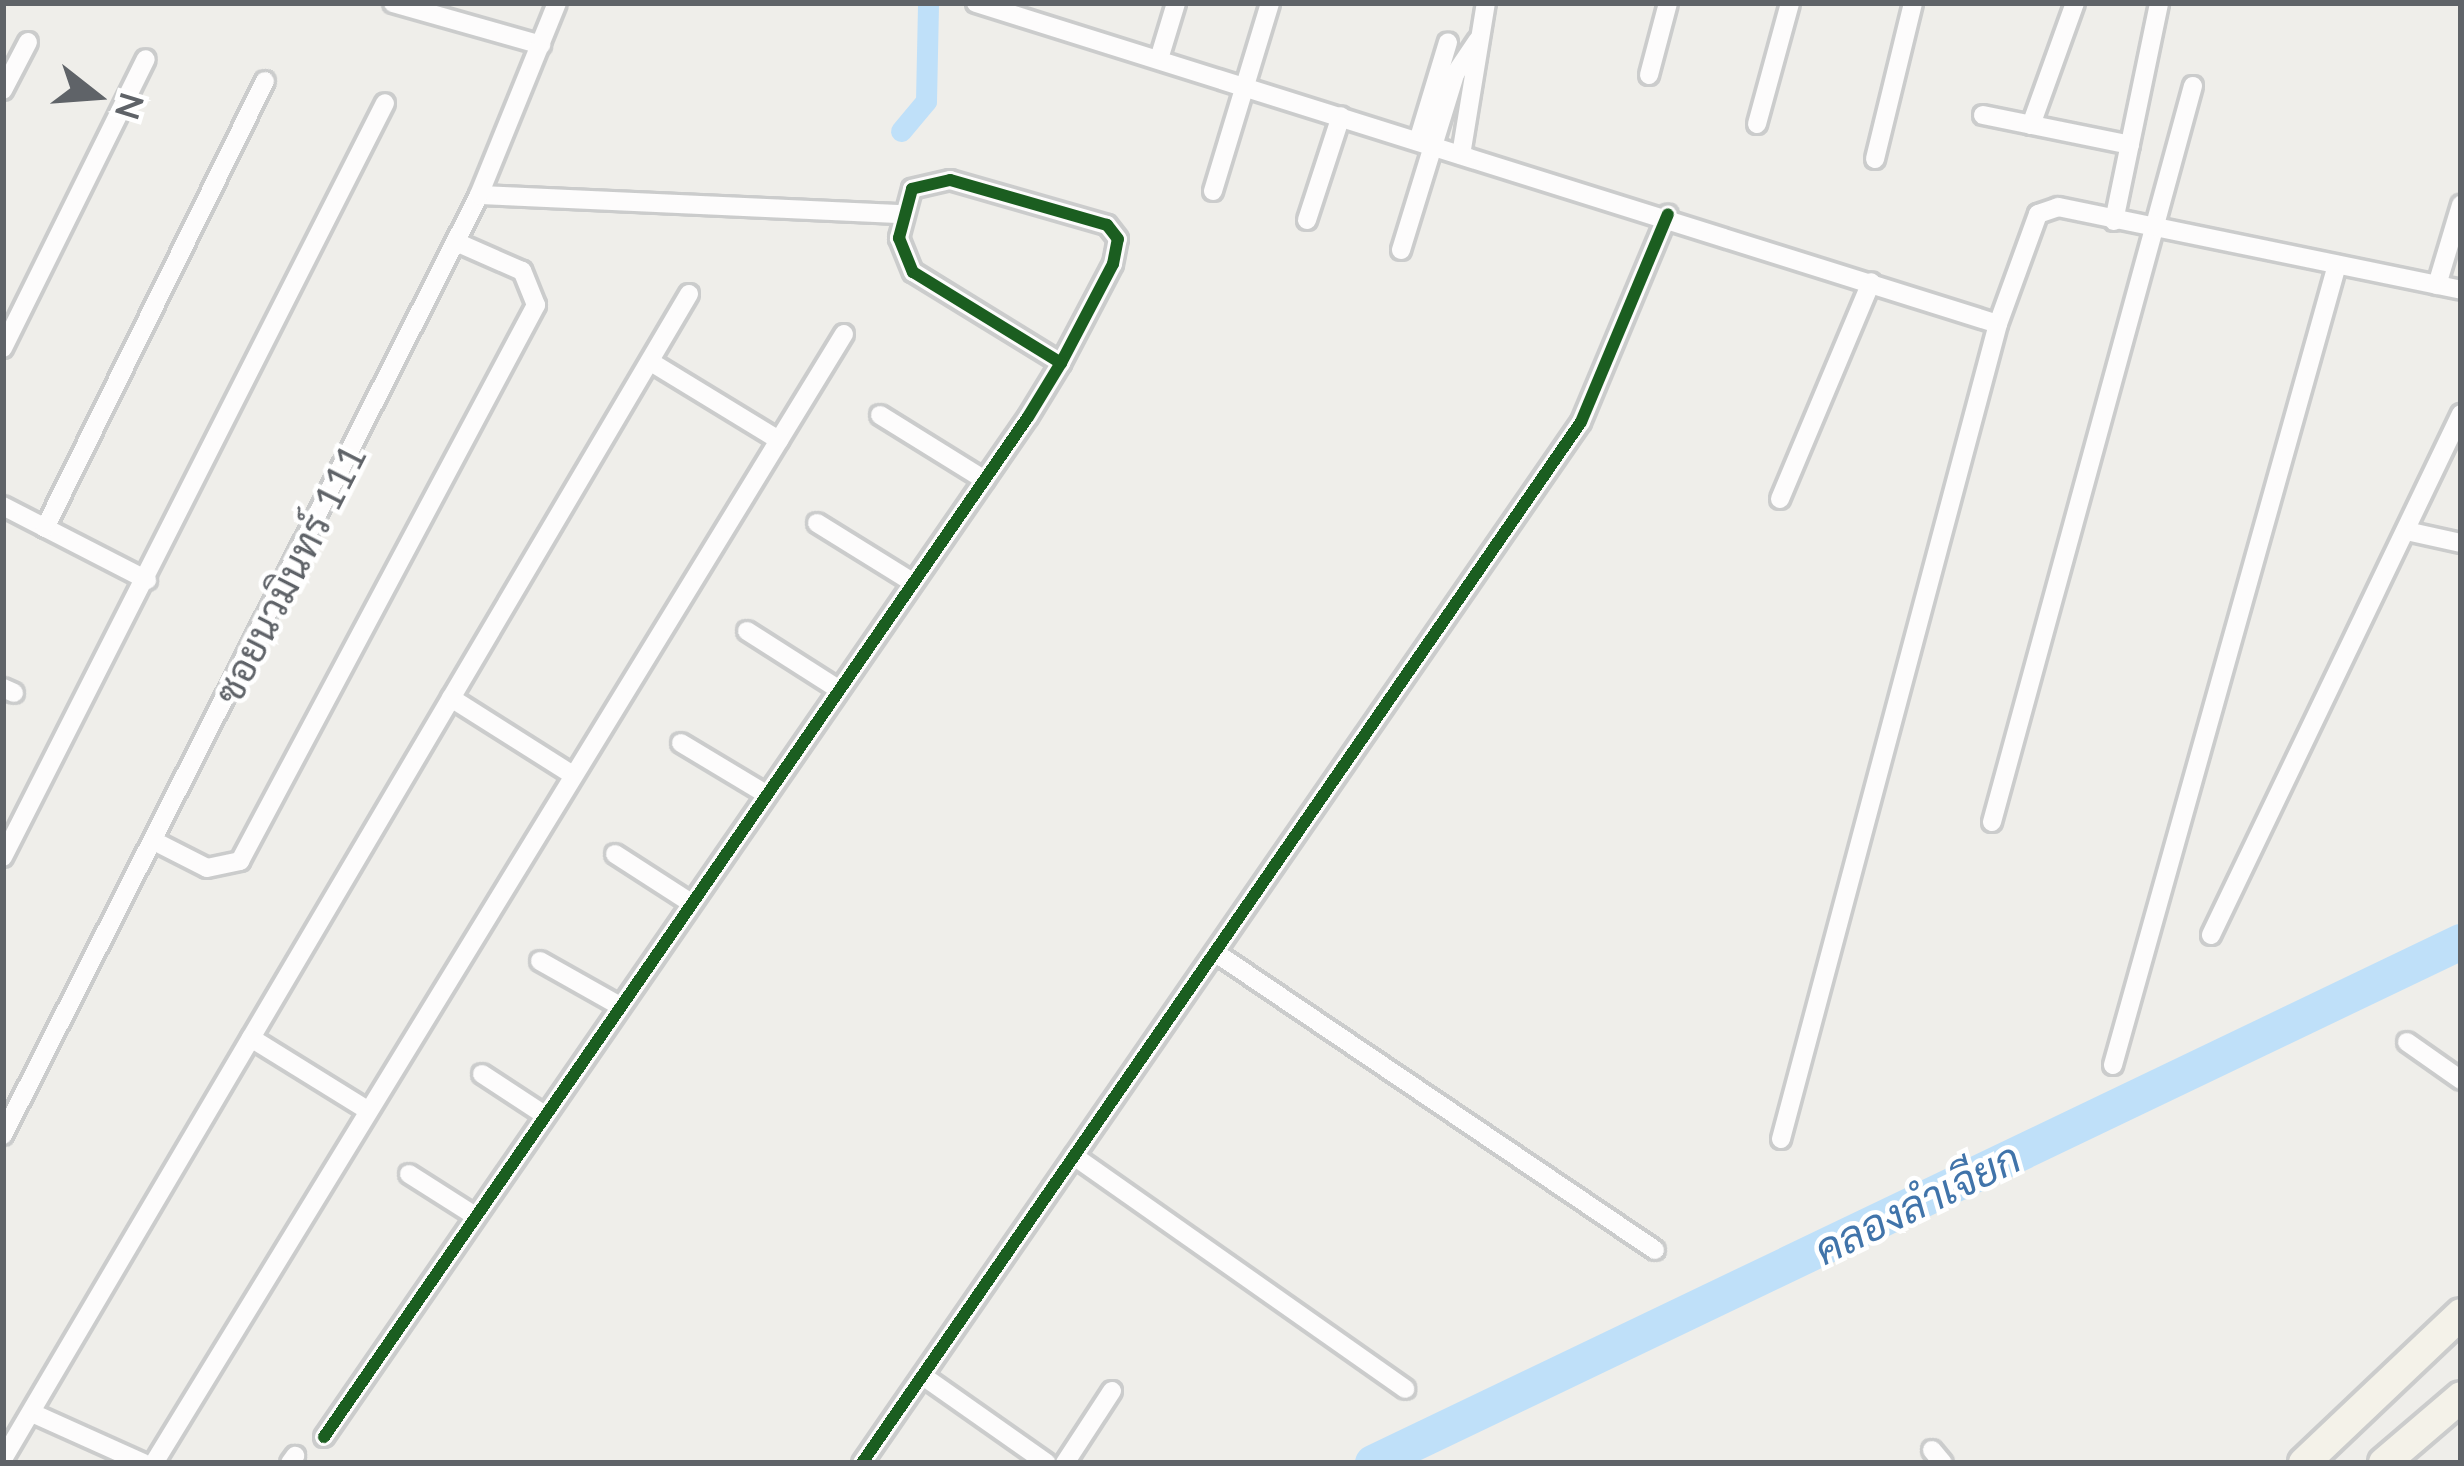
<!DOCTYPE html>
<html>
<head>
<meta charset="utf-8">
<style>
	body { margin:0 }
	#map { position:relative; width:2464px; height:1466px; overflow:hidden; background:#efeeea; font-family:Lato,Sarabun,sans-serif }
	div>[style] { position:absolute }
	.canal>* { height:21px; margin:-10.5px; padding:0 10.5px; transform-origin:10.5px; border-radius:10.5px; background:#bfe0f9 }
	.river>* { height:36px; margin:-18px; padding:0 18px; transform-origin:18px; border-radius:18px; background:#bfe0f9 }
	.roads { filter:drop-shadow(3px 0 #cbcccc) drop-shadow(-3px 0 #cbcccc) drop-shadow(0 3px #cbcccc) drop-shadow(0 -3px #cbcccc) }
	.street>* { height:18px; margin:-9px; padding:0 9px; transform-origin:9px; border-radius:9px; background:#fdfcfc }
	.primary>* { height:30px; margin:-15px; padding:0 15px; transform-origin:15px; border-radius:15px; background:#f4f2e9 }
	.cycleway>* { height:12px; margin:-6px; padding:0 6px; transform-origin:6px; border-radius:6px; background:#1b5e20 }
	span { translate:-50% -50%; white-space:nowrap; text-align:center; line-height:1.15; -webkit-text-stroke:9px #fff; paint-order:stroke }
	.street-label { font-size:39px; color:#5f6368 }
	.water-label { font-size:42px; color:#4174aa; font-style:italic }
	.frame { position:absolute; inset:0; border:6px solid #5f6368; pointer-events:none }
	.north { position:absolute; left:36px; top:36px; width:120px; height:120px; -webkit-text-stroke:9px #fff; paint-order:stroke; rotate:107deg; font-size:33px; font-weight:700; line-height:48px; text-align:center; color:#5f6368 }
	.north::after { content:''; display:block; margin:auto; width:42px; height:54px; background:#5f6368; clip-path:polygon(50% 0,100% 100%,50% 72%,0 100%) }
</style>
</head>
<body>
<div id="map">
	<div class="canal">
		<i style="left:901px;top:131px;width:39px;rotate:-50deg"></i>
		<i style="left:926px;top:101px;width:98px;rotate:-88.8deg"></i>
	</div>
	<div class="river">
		<i style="left:1373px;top:1463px;width:1206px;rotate:-25.59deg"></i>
	</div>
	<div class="roads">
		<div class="street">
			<i style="left:393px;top:3px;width:154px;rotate:15.8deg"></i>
			<i style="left:976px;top:3px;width:1071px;rotate:17.44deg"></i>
			<i style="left:1159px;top:59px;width:59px;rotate:-73.1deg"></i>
			<i style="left:1649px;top:75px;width:74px;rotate:-75.2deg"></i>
			<i style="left:3px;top:90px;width:54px;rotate:-62.5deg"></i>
			<i style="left:1983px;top:115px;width:150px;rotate:11.5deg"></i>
			<i style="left:1757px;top:124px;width:125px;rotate:-74.7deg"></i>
			<i style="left:2031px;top:125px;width:130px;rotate:-70.2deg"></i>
			<i style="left:1418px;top:141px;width:103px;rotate:-73.1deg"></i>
			<i style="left:1461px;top:155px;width:154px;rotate:-80.7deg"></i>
			<i style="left:1875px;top:159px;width:161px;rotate:-76.3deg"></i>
			<i style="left:1213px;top:191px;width:196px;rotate:-73.1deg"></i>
			<i style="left:479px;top:195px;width:421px;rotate:2.6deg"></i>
			<i style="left:1307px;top:220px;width:109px;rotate:-71.9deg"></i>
			<i style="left:2114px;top:221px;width:223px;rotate:-78.3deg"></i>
			<i style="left:1401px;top:250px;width:184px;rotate:-72.9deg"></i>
			<i style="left:1455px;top:74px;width:40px;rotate:-56deg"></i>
			<i style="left:2437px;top:285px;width:84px;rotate:-73.3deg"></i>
			<i style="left:3px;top:348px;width:322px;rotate:-63.7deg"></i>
			<i style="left:651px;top:362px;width:150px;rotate:31.4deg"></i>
			<i style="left:880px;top:415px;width:123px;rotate:31.8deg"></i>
			<i style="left:1780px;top:499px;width:235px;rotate:-67.2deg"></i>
			<i style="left:3px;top:506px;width:162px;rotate:27.2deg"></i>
			<i style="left:817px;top:523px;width:112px;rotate:31.8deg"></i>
			<i style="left:45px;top:528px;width:498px;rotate:-63.8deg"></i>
			<i style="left:2411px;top:532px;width:51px;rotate:12.4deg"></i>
			<i style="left:747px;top:631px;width:108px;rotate:32.5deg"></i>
			<i style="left:3px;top:688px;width:12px;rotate:24deg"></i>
			<i style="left:451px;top:698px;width:144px;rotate:32.3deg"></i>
			<i style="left:681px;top:743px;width:99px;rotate:31deg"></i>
			<i style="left:1992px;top:822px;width:763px;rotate:-74.73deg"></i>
			<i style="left:154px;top:841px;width:59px;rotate:27deg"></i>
			<i style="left:207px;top:868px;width:34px;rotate:-12deg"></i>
			<i style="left:240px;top:861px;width:630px;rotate:-61.97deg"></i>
			<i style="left:536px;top:305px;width:37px;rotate:-112deg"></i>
			<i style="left:522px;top:271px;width:72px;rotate:-156.3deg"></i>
			<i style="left:615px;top:854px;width:90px;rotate:32.8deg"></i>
			<i style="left:3px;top:857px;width:845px;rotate:-63.13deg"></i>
			<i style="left:2211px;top:935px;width:578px;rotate:-64.37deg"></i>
			<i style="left:1216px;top:953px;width:530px;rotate:34.08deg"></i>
			<i style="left:540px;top:961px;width:90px;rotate:29.4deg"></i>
			<i style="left:251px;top:1038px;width:137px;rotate:31.8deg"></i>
			<i style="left:2407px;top:1042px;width:66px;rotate:35.1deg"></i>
			<i style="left:2113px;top:1065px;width:831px;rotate:-74.36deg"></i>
			<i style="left:482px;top:1074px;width:69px;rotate:33.2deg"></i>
			<i style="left:3px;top:1135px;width:1054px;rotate:-63.14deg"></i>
			<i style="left:479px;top:195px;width:207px;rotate:-67.9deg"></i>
			<i style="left:1781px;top:1139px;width:843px;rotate:-75.09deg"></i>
			<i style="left:1998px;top:324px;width:117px;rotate:-70deg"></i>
			<i style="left:2038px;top:214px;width:21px;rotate:-19deg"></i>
			<i style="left:2058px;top:207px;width:411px;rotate:11.6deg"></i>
			<i style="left:1074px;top:1156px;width:405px;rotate:35.1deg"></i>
			<i style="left:409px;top:1174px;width:75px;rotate:32.4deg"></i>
			<i style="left:923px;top:1376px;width:151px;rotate:35.1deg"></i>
			<i style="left:32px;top:1413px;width:122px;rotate:24.2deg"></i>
			<i style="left:324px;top:1437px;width:1239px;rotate:-55.39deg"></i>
			<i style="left:1028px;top:417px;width:63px;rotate:-58.6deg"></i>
			<i style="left:1061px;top:363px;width:112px;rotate:-62.3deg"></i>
			<i style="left:1113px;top:264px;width:25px;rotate:-79deg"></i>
			<i style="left:1118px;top:239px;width:18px;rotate:-128deg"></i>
			<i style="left:1107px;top:225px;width:163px;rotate:-164deg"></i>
			<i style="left:950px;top:180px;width:39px;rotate:167deg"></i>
			<i style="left:912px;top:189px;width:51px;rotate:104.9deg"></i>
			<i style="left:899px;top:238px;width:37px;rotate:68deg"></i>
			<i style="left:913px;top:272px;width:174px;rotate:31.6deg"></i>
			<i style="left:1932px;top:1450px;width:17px;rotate:50deg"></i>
			<i style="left:3px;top:1459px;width:1352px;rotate:-59.51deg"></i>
			<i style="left:154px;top:1463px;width:1323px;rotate:-58.57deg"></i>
			<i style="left:290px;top:1463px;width:9px;rotate:-54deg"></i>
			<i style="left:862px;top:1463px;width:1265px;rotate:-55.37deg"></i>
			<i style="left:1581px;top:422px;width:225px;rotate:-67.3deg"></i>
			<i style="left:1065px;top:1463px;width:86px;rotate:-56.9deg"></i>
		</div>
		<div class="primary">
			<i style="left:2304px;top:1463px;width:216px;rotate:-43.5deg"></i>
			<i style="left:2384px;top:1463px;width:101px;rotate:-40.6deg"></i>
		</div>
	</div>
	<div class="cycleway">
		<i style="left:324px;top:1437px;width:1239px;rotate:-55.39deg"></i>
		<i style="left:1028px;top:417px;width:63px;rotate:-58.6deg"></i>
		<i style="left:1061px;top:363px;width:112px;rotate:-62.3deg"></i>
		<i style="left:1113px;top:264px;width:25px;rotate:-79deg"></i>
		<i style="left:1118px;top:239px;width:18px;rotate:-128deg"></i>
		<i style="left:1107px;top:225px;width:163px;rotate:-164deg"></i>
		<i style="left:950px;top:180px;width:39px;rotate:167deg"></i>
		<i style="left:912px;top:189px;width:51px;rotate:104.9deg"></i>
		<i style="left:899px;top:238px;width:37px;rotate:68deg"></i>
		<i style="left:913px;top:272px;width:174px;rotate:31.6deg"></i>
		<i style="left:862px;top:1463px;width:1265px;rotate:-55.37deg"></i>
		<i style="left:1581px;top:422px;width:225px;rotate:-67.3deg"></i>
	</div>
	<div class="street-label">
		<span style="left:290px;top:574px;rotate:-63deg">ซอยนวมินทร์ 111</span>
	</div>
	<div class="water-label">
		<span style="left:1917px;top:1203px;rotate:-26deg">คลองลำเจียก</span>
	</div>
	<div class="frame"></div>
	<div class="north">N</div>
</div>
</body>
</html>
